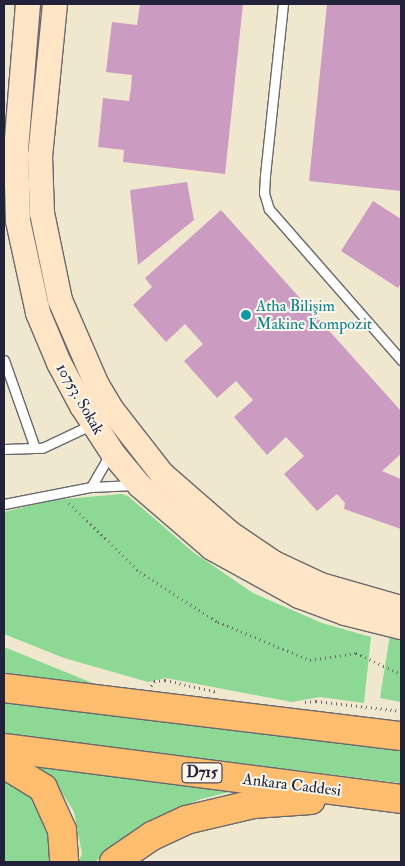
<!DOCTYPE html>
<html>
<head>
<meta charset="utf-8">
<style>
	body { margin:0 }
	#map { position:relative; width:405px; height:866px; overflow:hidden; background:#f0e8ce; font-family:"IM FELL Double Pica",serif }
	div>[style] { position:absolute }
	.green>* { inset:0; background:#8cd894 }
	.building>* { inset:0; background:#cc9bc1 }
	.path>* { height:2.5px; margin-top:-1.25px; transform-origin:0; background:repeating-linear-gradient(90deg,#6a676e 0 1px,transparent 0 5px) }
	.roads { filter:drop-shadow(1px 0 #6a676e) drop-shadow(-1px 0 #6a676e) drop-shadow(0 1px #6a676e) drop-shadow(0 -1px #6a676e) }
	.lane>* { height:9px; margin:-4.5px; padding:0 4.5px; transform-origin:4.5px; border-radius:4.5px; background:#fff }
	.secondary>* { height:24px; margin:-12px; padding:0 12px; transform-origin:12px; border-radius:12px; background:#fee5c5 }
	.highway>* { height:28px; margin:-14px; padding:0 14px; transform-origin:14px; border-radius:14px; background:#fcbd6f }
	.dots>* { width:14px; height:14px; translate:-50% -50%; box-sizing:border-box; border:2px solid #fbf7ec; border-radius:50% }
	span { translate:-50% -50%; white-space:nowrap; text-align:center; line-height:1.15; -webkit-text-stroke:4px #fbf7ec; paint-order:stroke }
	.shield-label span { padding:1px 4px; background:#fbf7ec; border:1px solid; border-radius:4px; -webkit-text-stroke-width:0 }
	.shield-label { font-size:15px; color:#22223b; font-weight:700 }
	.culture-label { font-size:16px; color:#0d838f }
	.left { translate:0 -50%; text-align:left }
	.street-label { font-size:16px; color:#22223b }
	.frame { position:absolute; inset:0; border:5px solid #22223b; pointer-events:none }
</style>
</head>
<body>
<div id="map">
	<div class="green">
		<i style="clip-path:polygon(122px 494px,128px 496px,193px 552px,253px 593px,322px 623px,371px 637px,364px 703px,320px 697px,292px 702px,166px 678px,148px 682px,64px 658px,4px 634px,4px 512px,53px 500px)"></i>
		<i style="clip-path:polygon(391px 628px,401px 630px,401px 702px,380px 698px)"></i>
		<i style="clip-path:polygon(4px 647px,100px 686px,4px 674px)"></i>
		<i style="clip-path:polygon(4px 699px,401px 745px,401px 783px,4px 735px)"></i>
		<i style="clip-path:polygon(21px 757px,251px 787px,201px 799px,154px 819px,118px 841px,95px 862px,78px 862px,82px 854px,74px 812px,61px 791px)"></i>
		<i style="clip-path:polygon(4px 772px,40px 802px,56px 833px,52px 862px,4px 862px)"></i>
	</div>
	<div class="building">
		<i style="clip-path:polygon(140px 4px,243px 4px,225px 174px,123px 162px,124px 150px,98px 147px,103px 98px,129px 101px,131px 88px,132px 75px,106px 72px,112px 22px,137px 25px)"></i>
		<i style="clip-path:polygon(327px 4px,401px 4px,401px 191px,309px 181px)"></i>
		<i style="clip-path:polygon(187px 182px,194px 220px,138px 265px,130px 190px)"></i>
		<i style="clip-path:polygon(373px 201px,401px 219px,401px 283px,398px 288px,341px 251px)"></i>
		<i style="clip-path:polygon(221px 210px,401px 411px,401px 454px,382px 471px,401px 479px,401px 529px,344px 509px,345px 503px,337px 494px,317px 511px,284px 474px,304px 456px,286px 437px,267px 455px,234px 417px,253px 400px,236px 381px,217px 398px,184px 361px,203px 344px,185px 324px,166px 342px,133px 305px,152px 287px,145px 278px)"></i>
	</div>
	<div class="path">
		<i style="left:69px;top:503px;width:99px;rotate:44.2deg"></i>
		<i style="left:140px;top:572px;width:93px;rotate:32.7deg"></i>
		<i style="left:218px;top:622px;width:100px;rotate:22.4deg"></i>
		<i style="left:310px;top:660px;width:47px;rotate:-8.7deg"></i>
		<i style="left:356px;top:653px;width:50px;rotate:25deg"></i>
		<i style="left:151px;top:686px;width:6px;rotate:-59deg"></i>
		<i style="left:154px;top:681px;width:11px;rotate:-5deg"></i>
		<i style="left:165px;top:680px;width:54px;rotate:12.8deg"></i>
		<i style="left:305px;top:702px;width:11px;rotate:-5deg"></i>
		<i style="left:316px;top:701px;width:86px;rotate:6.7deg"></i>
	</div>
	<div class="roads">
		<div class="lane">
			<i style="left:283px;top:4px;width:172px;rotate:96deg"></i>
			<i style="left:265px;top:175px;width:18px;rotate:93deg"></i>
			<i style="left:264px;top:193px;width:17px;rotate:73deg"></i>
			<i style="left:269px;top:209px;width:201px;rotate:48.8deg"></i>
			<i style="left:4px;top:360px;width:93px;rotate:70.6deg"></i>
			<i style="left:4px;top:449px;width:38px;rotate:-2deg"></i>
			<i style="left:42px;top:448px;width:56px;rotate:-25.2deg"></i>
			<i style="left:91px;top:487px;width:30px;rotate:-60deg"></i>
			<i style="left:106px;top:461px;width:10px;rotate:-84deg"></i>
			<i style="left:4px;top:504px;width:89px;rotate:-11.1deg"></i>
			<i style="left:91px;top:487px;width:43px;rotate:-2.7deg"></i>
		</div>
		<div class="secondary">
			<i style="left:28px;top:4px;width:145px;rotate:94.7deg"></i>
			<i style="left:16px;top:149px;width:72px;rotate:88.4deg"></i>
			<i style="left:18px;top:221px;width:94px;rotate:77.7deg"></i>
			<i style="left:38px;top:313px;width:54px;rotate:67.2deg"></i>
			<i style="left:59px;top:363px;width:49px;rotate:61.9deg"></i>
			<i style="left:82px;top:406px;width:59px;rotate:56.9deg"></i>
			<i style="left:114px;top:455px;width:40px;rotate:50deg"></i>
			<i style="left:140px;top:486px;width:95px;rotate:40.7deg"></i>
			<i style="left:212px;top:548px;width:99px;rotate:28.9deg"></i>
			<i style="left:299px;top:596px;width:49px;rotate:20.3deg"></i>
			<i style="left:345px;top:613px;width:58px;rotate:14deg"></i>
			<i style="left:55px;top:4px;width:153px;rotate:95.6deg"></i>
			<i style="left:40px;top:156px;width:57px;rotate:88deg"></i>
			<i style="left:42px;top:213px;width:89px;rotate:78.3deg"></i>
			<i style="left:60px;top:300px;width:93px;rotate:66.5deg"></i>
			<i style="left:97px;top:385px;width:29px;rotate:59deg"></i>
			<i style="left:112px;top:410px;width:81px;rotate:52deg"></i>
			<i style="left:162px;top:474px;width:91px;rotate:41deg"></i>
			<i style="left:231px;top:534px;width:52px;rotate:34deg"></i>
			<i style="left:274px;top:563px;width:52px;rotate:25.1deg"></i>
			<i style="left:321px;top:585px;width:83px;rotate:16deg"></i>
		</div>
		<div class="highway">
			<i style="left:4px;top:688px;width:400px;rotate:6.9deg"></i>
			<i style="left:4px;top:748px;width:400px;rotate:7.3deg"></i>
			<i style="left:4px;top:764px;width:46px;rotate:31.6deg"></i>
			<i style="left:43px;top:788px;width:46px;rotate:65.7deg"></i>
			<i style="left:62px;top:830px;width:32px;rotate:86deg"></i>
			<i style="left:114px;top:862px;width:46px;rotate:-34.4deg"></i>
			<i style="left:152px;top:836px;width:38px;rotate:-25deg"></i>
			<i style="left:186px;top:820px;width:69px;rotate:-13.4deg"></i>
			<i style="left:253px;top:804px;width:58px;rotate:-3.9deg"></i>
		</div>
	</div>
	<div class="dots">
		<i style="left:246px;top:315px;background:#0f9aa8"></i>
	</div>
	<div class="shield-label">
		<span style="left:202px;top:773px">D715</span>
	</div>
	<div class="culture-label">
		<span class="left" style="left:256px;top:315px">Atha Bilişim<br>Makine Kompozit</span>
	</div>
	<div class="street-label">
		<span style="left:80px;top:399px;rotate:60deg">10753. Sokak</span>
		<span style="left:292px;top:785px;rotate:7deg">Ankara Caddesi</span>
	</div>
	<div class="frame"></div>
</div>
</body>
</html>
